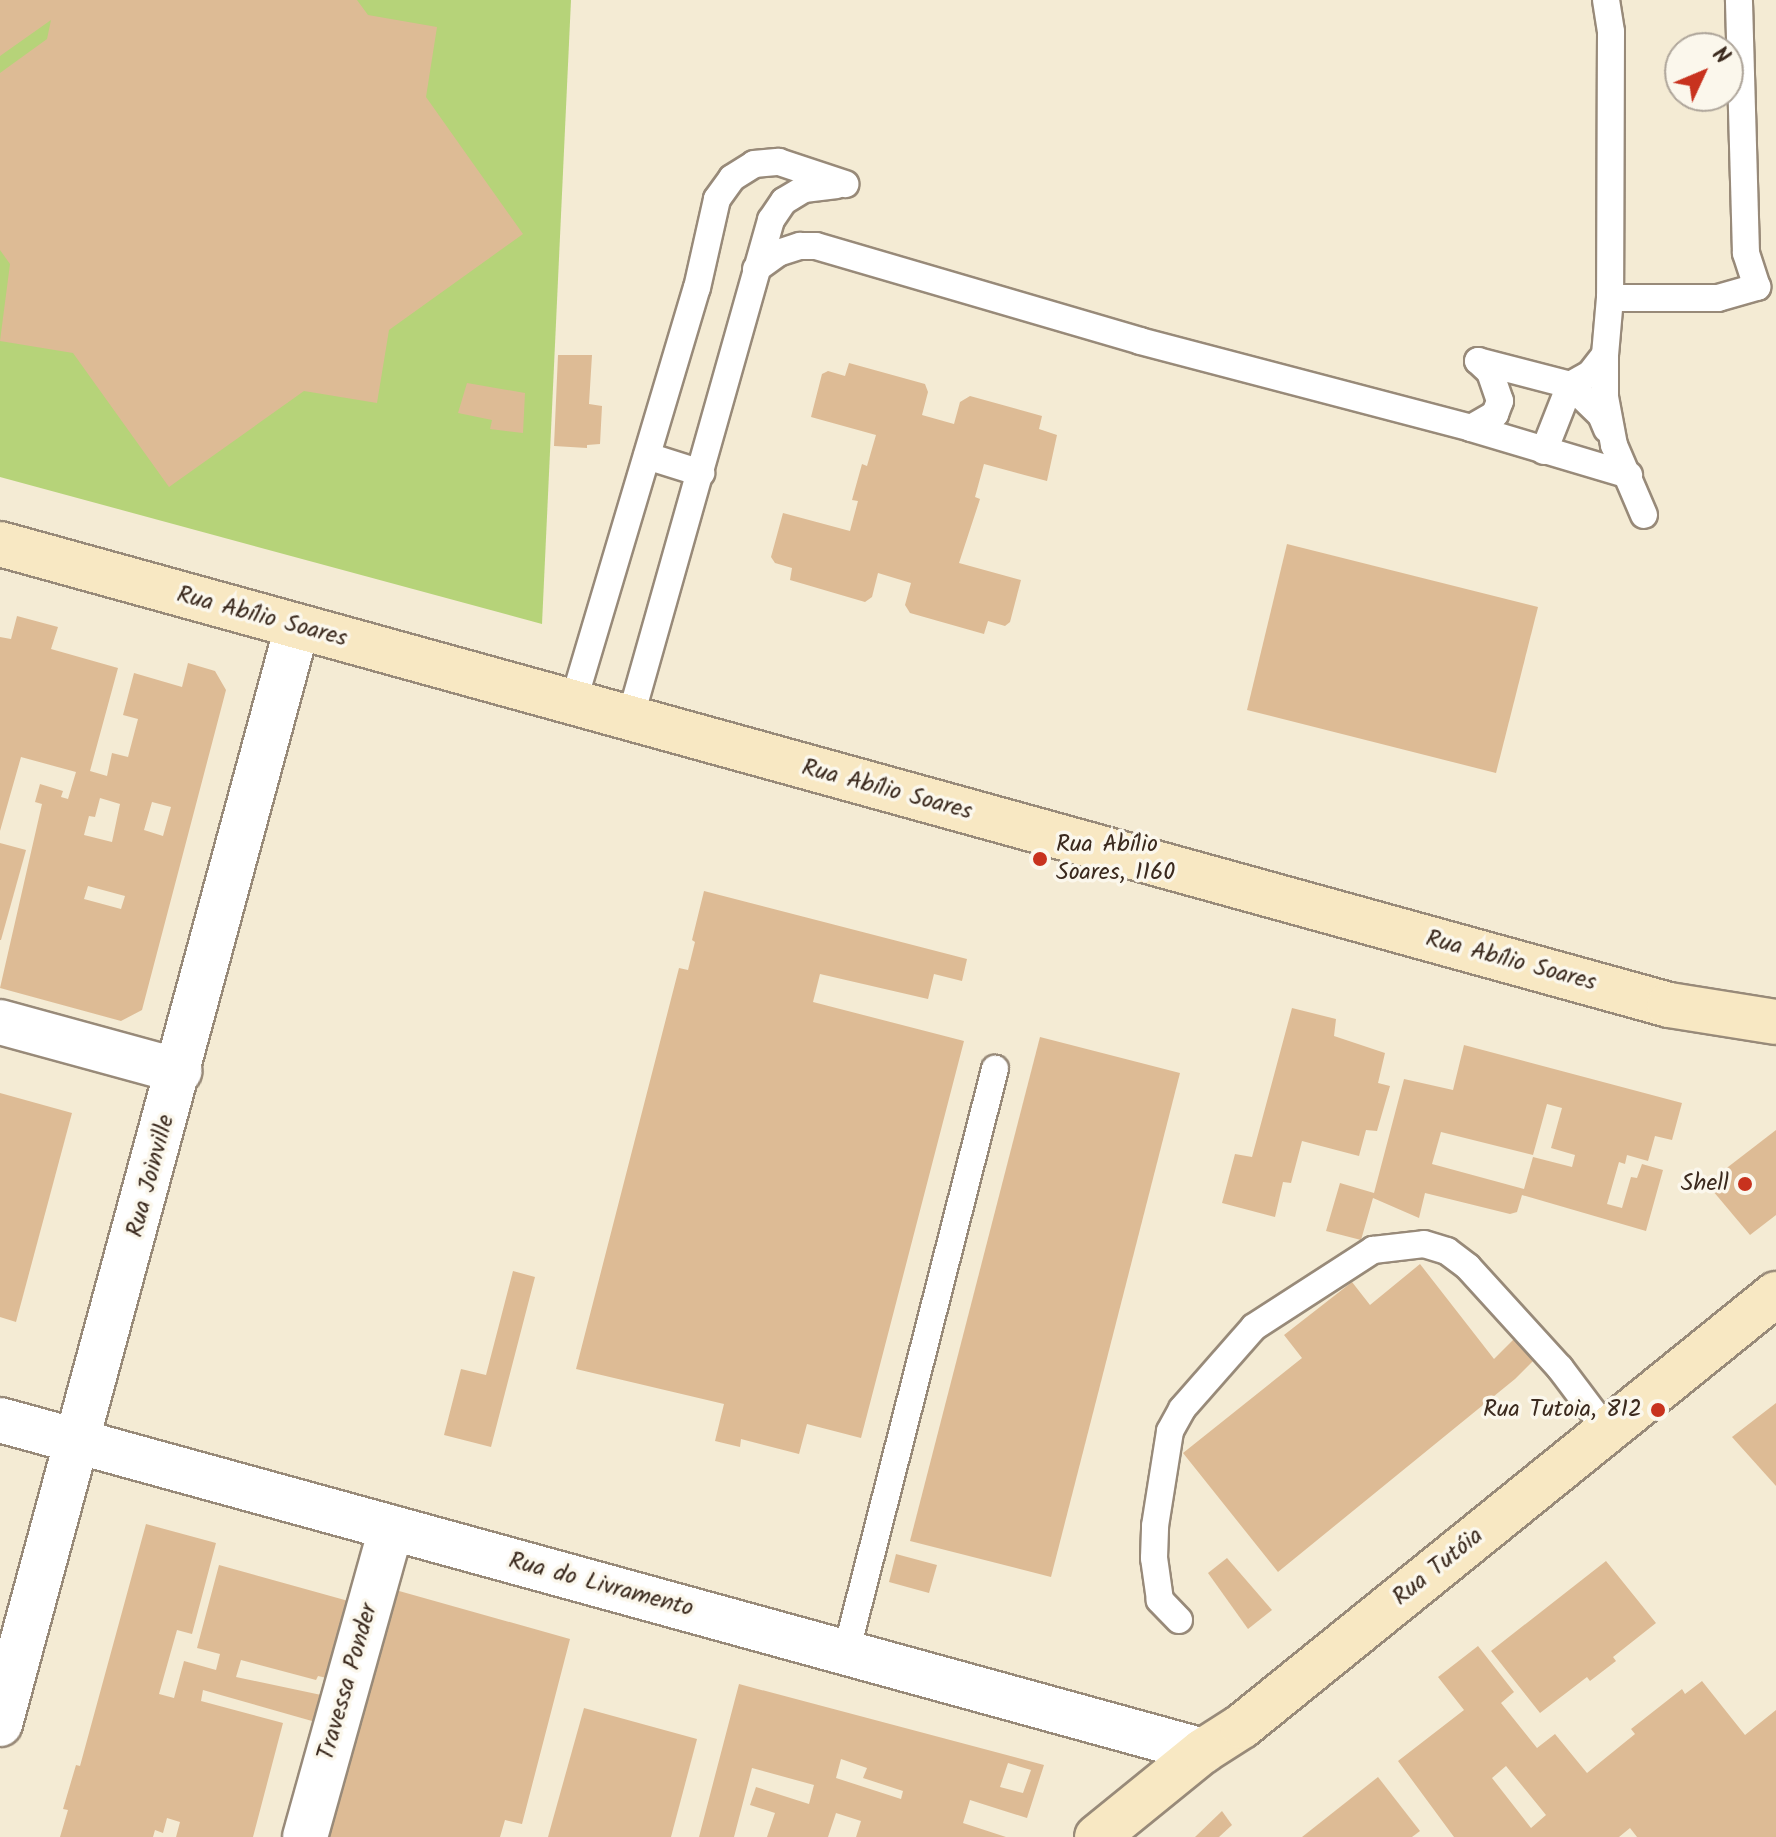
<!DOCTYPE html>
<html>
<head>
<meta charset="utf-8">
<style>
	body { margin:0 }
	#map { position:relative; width:1776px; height:1837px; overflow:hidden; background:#f4ebd4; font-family:Kalam,sans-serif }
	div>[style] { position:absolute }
	.green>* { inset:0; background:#b6d379 }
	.building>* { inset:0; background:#ddbb95 }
	.roads { filter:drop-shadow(2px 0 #988a79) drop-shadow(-2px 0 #988a79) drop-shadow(0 2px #988a79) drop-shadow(0 -2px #988a79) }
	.lane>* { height:26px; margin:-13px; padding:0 13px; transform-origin:13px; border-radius:13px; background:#fff }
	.street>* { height:44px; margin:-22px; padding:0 22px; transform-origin:22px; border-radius:22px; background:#fff }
	.secondary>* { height:44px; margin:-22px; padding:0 22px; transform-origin:22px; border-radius:22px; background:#f8e8c3 }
	.dots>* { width:22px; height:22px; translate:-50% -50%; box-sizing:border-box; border:4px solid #fbf7ec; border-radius:50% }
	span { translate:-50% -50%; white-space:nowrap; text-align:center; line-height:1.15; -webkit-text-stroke:7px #fbf7ec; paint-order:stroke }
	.street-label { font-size:24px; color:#3b2a1e }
	.poi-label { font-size:24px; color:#3b2a1e }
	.left { translate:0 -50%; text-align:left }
	.right { translate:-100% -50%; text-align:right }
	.north { position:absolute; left:1664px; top:32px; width:80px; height:80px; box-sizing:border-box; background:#fbf7ec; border:2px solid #aea59a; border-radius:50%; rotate:46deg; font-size:22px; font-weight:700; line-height:32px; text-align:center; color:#3b2a1e }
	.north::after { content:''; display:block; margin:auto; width:28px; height:36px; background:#c8321e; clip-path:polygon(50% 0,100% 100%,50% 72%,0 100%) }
</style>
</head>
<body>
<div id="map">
	<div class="green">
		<i style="clip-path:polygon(0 0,571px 0,542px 624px,0 477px)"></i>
	</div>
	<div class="building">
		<i style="clip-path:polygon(0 0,357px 0,368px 15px,437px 27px,426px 97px,523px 234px,389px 330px,377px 403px,304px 391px,169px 487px,73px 353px,0 341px,10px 264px,0 250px,0 73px,47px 39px,51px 20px,0 56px)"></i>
		<i style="clip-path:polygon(558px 355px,592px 355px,589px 404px,602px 406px,600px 444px,587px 445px,587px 448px,554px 446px)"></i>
		<i style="clip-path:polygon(849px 363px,925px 384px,928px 392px,922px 415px,954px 424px,960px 402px,970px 396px,1042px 416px,1039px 429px,1057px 435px,1047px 481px,984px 464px,975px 497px,980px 499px,959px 563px,1021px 580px,1010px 622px,1005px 626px,988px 621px,984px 634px,910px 613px,905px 605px,911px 583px,878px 573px,872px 597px,865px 602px,790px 580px,792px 568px,775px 563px,771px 557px,783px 513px,850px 531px,858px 501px,852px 500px,862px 464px,867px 466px,876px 435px,811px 417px,822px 374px,828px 371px,845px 376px)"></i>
		<i style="clip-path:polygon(467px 383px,525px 393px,523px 433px,490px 429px,492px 420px,458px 413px)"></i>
		<i style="clip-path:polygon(1287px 544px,1538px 607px,1496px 773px,1247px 710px)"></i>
		<i style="clip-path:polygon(evenodd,17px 616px,58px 627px,51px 649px,118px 668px,90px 771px,107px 776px,112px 753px,128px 757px,138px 719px,123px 715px,134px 673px,182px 687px,188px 663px,215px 671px,226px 690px,142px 1010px,121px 1021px,0 988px,42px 804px,35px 802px,40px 784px,63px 791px,61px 797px,68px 799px,76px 772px,21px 757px,0 831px,0 637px,11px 639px,17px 616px,100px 798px,120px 804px,112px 842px,84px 835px,89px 816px,95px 817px,100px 798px,17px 616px,152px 802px,171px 807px,163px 836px,144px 830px,152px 802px,17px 616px,88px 886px,125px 896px,121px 909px,84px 899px,88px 886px)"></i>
		<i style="clip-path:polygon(0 843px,26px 850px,1px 940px,0 940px)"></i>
		<i style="clip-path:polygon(704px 891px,967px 959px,962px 981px,934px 974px,928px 999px,820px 974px,813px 1002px,964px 1041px,861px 1438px,807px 1424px,799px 1454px,741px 1439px,740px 1447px,715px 1441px,724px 1404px,576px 1369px,679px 968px,688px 970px,695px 942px,692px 940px)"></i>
		<i style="clip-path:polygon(1292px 1008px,1336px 1019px,1334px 1036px,1385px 1053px,1378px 1083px,1390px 1086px,1377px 1131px,1366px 1130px,1359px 1156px,1302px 1141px,1291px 1183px,1283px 1182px,1275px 1217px,1222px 1203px,1235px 1154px,1252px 1157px)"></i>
		<i style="clip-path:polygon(1040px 1037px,1180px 1073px,1051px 1577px,910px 1541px)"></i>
		<i style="clip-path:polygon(evenodd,1464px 1045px,1682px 1103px,1672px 1140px,1655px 1136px,1648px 1161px,1627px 1155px,1625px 1164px,1619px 1162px,1607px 1204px,1622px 1208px,1631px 1177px,1637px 1178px,1642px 1164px,1663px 1170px,1646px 1231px,1522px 1195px,1517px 1212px,1510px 1214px,1425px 1193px,1419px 1218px,1373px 1198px,1361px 1240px,1326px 1231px,1340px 1183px,1374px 1193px,1404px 1079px,1453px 1090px,1464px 1045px,1547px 1104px,1562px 1108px,1551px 1148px,1575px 1155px,1572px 1167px,1533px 1157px,1524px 1189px,1432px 1164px,1441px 1132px,1533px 1155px,1547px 1104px)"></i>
		<i style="clip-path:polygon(0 1093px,72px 1113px,16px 1322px,0 1317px)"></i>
		<i style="clip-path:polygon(1776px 1130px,1776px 1215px,1750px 1235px,1713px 1191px,1715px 1177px)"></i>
		<i style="clip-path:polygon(1420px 1264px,1494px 1359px,1518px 1335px,1538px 1356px,1515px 1379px,1278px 1572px,1183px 1453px,1302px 1358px,1284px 1335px,1352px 1282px,1370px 1305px)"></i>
		<i style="clip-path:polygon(513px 1271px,535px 1277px,491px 1447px,444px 1435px,461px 1369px,486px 1375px)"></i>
		<i style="clip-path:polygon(1776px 1403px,1776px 1486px,1732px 1437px)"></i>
		<i style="clip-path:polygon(146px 1524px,216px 1543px,192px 1634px,177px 1630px,159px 1694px,174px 1698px,184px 1661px,216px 1670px,220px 1654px,197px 1648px,219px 1565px,352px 1602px,331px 1679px,318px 1676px,316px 1680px,241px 1660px,236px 1677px,326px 1696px,319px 1723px,203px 1690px,201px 1701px,283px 1723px,253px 1837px,176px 1837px,180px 1822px,167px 1818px,163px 1833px,155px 1830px,153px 1837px,60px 1837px,68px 1810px,63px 1809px,76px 1765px,80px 1766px)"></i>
		<i style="clip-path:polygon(896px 1554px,937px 1565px,929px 1593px,889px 1582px)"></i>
		<i style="clip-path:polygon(1227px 1558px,1272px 1610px,1248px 1629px,1208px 1573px)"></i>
		<i style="clip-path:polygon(1606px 1561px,1656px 1623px,1613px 1657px,1616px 1661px,1590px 1681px,1587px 1677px,1540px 1713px,1491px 1651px)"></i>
		<i style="clip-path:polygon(392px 1589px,570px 1639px,522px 1824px,505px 1820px,500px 1837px,325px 1837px)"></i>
		<i style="clip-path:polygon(evenodd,1478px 1646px,1514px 1692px,1501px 1703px,1537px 1748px,1555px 1734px,1587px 1773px,1635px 1734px,1631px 1729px,1682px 1689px,1685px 1694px,1702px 1681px,1745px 1735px,1776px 1710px,1776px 1837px,1637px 1837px,1630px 1828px,1619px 1837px,1454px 1837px,1398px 1761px,1464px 1710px,1438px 1677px,1478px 1646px,1506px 1766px,1546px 1815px,1531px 1828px,1492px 1778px,1506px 1766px)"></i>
		<i style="clip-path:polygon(evenodd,739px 1684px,1044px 1765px,1027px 1818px,970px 1800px,963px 1823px,1006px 1837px,856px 1837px,861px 1821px,836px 1813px,828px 1837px,767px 1837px,775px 1813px,750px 1805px,756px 1787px,809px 1804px,814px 1785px,752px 1768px,734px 1837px,699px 1837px,739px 1684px,841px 1759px,867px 1768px,863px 1778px,903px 1791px,901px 1799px,836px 1778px,841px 1759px,739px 1684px,1008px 1763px,1031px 1770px,1023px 1793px,1000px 1787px,1008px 1763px)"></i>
		<i style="clip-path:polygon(584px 1708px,697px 1739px,671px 1837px,548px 1837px)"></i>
		<i style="clip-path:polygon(1378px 1777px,1420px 1831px,1412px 1837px,1302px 1837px)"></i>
		<i style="clip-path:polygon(1222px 1811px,1232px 1825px,1219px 1837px,1195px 1837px)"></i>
	</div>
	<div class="roads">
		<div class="lane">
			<i style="left:1606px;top:0;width:32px;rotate:81deg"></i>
			<i style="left:1611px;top:32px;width:266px;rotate:90.2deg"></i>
			<i style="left:1610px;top:298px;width:108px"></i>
			<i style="left:1718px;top:298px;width:41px;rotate:-15.8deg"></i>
			<i style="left:1757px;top:287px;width:36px;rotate:-108deg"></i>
			<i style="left:1746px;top:253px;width:253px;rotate:-91.6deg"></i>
			<i style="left:756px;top:269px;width:27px;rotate:-36deg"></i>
			<i style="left:778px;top:253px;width:23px;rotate:-18deg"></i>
			<i style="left:800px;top:246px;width:16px"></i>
			<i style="left:816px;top:246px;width:338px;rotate:16.3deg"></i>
			<i style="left:1140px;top:341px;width:342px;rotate:14.7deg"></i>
			<i style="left:1471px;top:428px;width:28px;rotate:-30deg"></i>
			<i style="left:1495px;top:414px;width:14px;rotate:-69deg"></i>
			<i style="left:1500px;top:401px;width:31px;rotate:-109deg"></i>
			<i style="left:1490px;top:372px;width:16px;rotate:-137deg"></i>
			<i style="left:1605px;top:355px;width:42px;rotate:90deg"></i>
			<i style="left:1605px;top:397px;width:49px;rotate:79.4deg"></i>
			<i style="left:1614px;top:445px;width:76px;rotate:66.8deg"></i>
			<i style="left:1478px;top:361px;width:95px;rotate:14.6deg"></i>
			<i style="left:1570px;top:385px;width:23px;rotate:-29deg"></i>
			<i style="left:1590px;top:374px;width:24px;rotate:-52deg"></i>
			<i style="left:1605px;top:355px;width:57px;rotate:-85deg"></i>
			<i style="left:1471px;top:428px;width:165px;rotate:16.6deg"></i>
			<i style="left:1544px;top:451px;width:71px;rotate:-68.5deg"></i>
			<i style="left:1570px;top:385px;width:43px;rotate:44.1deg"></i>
			<i style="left:1601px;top:415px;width:15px;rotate:67deg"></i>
			<i style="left:647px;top:456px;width:57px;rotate:17.5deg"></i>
			<i style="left:573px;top:703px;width:433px;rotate:-73.4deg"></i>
			<i style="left:697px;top:288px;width:91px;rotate:-77.3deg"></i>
			<i style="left:717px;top:199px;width:26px;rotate:-54deg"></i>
			<i style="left:732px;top:178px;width:26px;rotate:-32deg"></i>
			<i style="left:754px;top:164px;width:25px;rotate:-5deg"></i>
			<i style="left:779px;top:162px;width:70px;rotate:18.4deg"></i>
			<i style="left:630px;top:719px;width:519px;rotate:-74.22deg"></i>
			<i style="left:771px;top:220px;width:23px;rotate:-56deg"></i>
			<i style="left:784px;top:201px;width:23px;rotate:-31deg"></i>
			<i style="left:804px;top:189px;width:33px;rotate:-7deg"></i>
			<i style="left:1179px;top:1620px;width:28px;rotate:-134deg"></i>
			<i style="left:1160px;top:1600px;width:42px;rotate:-98.1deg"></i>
			<i style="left:1154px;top:1558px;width:32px;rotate:-88deg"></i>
			<i style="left:1155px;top:1526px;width:96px;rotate:-81deg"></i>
			<i style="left:1170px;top:1431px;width:25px;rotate:-61deg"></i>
			<i style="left:1182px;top:1409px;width:109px;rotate:-48.7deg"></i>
			<i style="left:1254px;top:1327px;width:142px;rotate:-32.9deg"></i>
			<i style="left:1373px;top:1250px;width:51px;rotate:-6.7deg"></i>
			<i style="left:1424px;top:1244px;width:24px;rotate:17deg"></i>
			<i style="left:1447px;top:1251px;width:26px;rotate:37deg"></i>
			<i style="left:1468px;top:1267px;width:137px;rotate:47.7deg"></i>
			<i style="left:1560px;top:1368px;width:76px;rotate:53deg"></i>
			<i style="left:846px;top:1653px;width:603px;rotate:-75.69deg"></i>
		</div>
		<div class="street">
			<i style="left:0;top:1022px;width:186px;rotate:15.3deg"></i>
			<i style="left:0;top:1420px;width:1248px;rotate:15.38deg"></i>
			<i style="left:0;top:1724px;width:1136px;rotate:-74.85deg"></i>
			<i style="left:305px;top:1837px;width:321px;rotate:-74.4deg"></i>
		</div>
		<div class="secondary">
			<i style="left:0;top:544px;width:1731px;rotate:15.44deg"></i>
			<i style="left:1669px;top:1005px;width:108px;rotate:9deg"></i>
			<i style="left:1097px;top:1837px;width:136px;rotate:-39.1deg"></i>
			<i style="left:1203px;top:1751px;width:46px;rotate:-32.7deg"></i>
			<i style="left:1242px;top:1726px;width:687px;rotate:-38.97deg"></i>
		</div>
	</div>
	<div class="dots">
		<i style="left:1040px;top:859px;background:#c8321e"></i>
		<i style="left:1745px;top:1184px;background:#c8321e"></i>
		<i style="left:1658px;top:1410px;background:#c8321e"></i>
	</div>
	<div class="street-label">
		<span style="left:262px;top:617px;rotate:15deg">Rua Abílio Soares</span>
		<span style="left:887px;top:790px;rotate:15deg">Rua Abílio Soares</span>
		<span style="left:1511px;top:961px;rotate:15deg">Rua Abílio Soares</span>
		<span style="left:151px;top:1176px;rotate:-75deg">Rua Joinville</span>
		<span style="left:1438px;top:1567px;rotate:-39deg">Rua Tutóia</span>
		<span style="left:601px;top:1585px;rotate:15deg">Rua do Livramento</span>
		<span style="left:348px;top:1682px;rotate:-74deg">Travessa Ponder</span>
	</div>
	<div class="poi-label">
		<span class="left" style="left:1056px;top:859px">Rua Abílio<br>Soares, 1160</span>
		<span class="right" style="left:1729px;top:1184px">Shell</span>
		<span class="right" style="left:1642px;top:1410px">Rua Tutoia, 812</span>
	</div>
	<div class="north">N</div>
</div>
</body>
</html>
